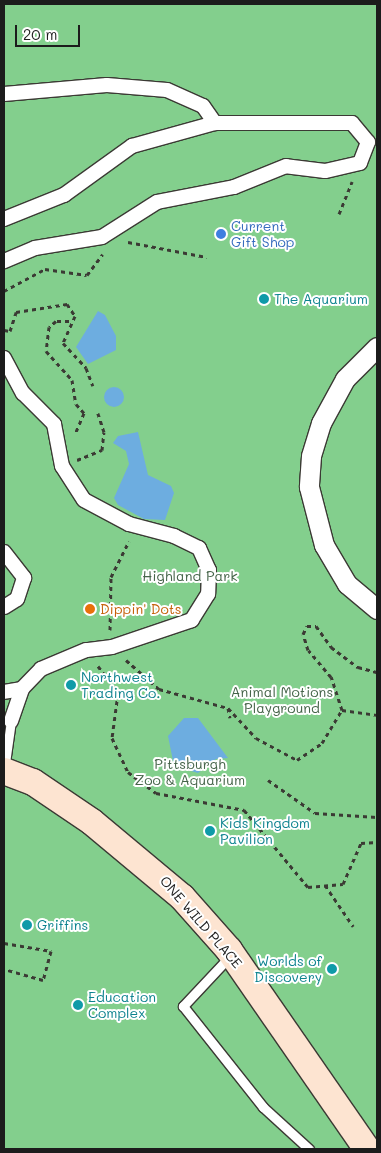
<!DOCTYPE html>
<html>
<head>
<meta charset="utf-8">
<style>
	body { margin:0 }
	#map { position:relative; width:381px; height:1153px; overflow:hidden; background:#ebe1bf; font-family:Mali,sans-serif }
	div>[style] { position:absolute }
	.green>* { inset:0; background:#83cf8d }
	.water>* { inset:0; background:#6dade0 }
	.round { border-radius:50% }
	.path>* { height:3px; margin-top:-1.5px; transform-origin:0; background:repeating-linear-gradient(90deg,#3b3a34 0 4px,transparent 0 8px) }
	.roads { filter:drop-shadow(1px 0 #3b3a34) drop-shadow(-1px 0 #3b3a34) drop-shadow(0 1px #3b3a34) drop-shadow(0 -1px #3b3a34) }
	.service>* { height:9px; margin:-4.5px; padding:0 4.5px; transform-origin:4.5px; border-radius:4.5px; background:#fff }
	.pedestrian>* { height:14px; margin:-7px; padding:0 7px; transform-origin:7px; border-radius:7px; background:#fff }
	.minor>* { height:19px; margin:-9.5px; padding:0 9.5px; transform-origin:9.5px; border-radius:9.5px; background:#fff }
	.secondary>* { height:26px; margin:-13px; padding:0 13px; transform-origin:13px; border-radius:13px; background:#fde4d1 }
	.dots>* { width:14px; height:14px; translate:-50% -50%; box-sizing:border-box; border:2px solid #fff; border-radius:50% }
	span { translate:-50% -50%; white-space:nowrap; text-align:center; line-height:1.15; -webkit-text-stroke:4px #fff; paint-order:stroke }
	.shop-label { font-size:14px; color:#366cbe }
	.left { translate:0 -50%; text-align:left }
	.culture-label { font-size:14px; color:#0d838f }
	.right { translate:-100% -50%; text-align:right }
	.park-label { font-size:14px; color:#456449 }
	.food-label { font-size:14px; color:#c56008 }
	.street-label { font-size:14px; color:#1c1c1c }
	.frame { position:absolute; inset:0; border:5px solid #1c1c1c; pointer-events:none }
	.scale { position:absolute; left:15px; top:25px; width:65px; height:22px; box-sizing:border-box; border:2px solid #1c1c1c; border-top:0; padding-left:6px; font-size:15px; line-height:18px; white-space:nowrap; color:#1c1c1c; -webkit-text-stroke:4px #fff; paint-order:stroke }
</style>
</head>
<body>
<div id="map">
	<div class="green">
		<i style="clip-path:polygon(4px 4px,377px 4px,377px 1149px,4px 1149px)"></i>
	</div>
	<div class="water">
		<i style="clip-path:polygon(98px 311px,105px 315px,116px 336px,116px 350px,88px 364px,76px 347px)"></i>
		<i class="round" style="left:104px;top:387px;width:20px;height:20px"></i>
		<i style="clip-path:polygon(138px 432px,148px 475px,171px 486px,174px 493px,165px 520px,144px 519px,118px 505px,114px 498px,129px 464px,126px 451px,113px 443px,118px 436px)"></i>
		<i style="clip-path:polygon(184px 718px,198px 718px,228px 758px,216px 759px,198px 773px,174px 766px,168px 736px)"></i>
	</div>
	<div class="path">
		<i style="left:339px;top:214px;width:35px;rotate:-68deg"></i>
		<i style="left:128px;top:242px;width:80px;rotate:10.8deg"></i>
		<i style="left:4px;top:291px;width:47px;rotate:-28.2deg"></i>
		<i style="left:45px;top:269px;width:42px;rotate:8.1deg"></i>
		<i style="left:87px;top:275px;width:26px;rotate:-53deg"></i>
		<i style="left:69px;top:321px;width:13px;rotate:180deg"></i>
		<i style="left:56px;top:321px;width:9px;rotate:139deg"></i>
		<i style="left:49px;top:327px;width:24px;rotate:97deg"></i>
		<i style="left:46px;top:351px;width:39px;rotate:48deg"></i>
		<i style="left:72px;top:380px;width:24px;rotate:81deg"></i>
		<i style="left:76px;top:404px;width:12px;rotate:48deg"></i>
		<i style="left:84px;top:413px;width:23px;rotate:113deg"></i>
		<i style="left:4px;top:330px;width:6px;rotate:9deg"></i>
		<i style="left:10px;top:331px;width:20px;rotate:-72deg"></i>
		<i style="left:16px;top:312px;width:52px;rotate:-8.9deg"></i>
		<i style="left:67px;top:304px;width:14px;rotate:56deg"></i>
		<i style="left:75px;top:316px;width:30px;rotate:114deg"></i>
		<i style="left:63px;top:343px;width:34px;rotate:47deg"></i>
		<i style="left:86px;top:368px;width:19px;rotate:69deg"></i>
		<i style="left:77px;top:460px;width:27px;rotate:-22deg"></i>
		<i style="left:102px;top:450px;width:18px;rotate:-84deg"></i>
		<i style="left:104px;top:432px;width:20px;rotate:-108deg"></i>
		<i style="left:110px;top:630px;width:53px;rotate:-88.9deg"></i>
		<i style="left:111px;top:577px;width:40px;rotate:-63.4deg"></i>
		<i style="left:126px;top:660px;width:44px;rotate:41.3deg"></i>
		<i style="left:159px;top:689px;width:72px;rotate:15.4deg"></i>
		<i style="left:228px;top:708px;width:41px;rotate:47deg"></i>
		<i style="left:256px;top:738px;width:47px;rotate:28.2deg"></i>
		<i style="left:297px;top:760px;width:30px;rotate:-34deg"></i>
		<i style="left:322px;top:743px;width:39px;rotate:-59deg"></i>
		<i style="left:342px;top:710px;width:35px;rotate:-108deg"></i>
		<i style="left:331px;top:677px;width:35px;rotate:-130deg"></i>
		<i style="left:308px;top:650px;width:17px;rotate:-107deg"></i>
		<i style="left:303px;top:634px;width:9px;rotate:-63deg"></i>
		<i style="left:307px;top:626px;width:9px"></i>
		<i style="left:316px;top:626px;width:26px;rotate:54deg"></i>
		<i style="left:331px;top:647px;width:34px;rotate:37deg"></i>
		<i style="left:358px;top:667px;width:20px;rotate:15deg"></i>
		<i style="left:98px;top:666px;width:34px;rotate:53deg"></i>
		<i style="left:118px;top:693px;width:45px;rotate:97.6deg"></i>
		<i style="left:112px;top:738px;width:38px;rotate:65deg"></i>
		<i style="left:128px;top:772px;width:35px;rotate:37deg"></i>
		<i style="left:156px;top:793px;width:90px;rotate:10.9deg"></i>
		<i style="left:244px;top:810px;width:100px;rotate:50.3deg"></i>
		<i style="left:308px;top:887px;width:35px;rotate:-5deg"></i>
		<i style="left:343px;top:884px;width:45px;rotate:-66.3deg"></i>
		<i style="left:361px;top:843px;width:16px;rotate:-4deg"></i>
		<i style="left:228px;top:708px;width:10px;rotate:79deg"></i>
		<i style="left:342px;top:710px;width:35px;rotate:8deg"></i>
		<i style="left:268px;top:780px;width:57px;rotate:35.1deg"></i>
		<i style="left:315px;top:813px;width:62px;rotate:3.7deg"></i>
		<i style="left:325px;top:885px;width:50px;rotate:55.7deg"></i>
		<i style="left:4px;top:943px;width:48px;rotate:9.7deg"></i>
		<i style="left:51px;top:951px;width:30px;rotate:105deg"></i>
		<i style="left:43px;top:980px;width:41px;rotate:-164.2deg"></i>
	</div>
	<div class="roads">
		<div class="service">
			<i style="left:4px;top:770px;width:49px;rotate:-81.9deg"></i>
			<i style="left:230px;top:956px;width:69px;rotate:133.2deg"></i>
			<i style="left:183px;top:1006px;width:129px;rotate:51.6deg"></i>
			<i style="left:263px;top:1107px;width:62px;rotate:42.4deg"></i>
		</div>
		<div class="pedestrian">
			<i style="left:4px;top:94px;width:103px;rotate:-5deg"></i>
			<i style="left:107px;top:85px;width:60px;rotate:4.8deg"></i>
			<i style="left:167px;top:90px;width:39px;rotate:24deg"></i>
			<i style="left:203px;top:106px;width:21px;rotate:55deg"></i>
			<i style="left:4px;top:219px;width:65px;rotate:-21.8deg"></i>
			<i style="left:64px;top:195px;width:84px;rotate:-35.8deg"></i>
			<i style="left:132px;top:146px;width:86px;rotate:-15.5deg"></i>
			<i style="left:215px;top:123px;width:137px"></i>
			<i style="left:352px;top:123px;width:25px;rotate:50deg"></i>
			<i style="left:368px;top:142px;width:22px;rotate:111deg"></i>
			<i style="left:360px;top:163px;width:36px;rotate:167deg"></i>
			<i style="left:325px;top:171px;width:39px;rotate:-173deg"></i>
			<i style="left:286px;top:166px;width:56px;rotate:158deg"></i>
			<i style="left:234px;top:187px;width:78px;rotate:169deg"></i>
			<i style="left:157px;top:202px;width:65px;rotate:147.5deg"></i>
			<i style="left:102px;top:237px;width:68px;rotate:170.7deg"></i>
			<i style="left:35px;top:248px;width:34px;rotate:157deg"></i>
			<i style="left:4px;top:358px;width:40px;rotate:62deg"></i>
			<i style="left:23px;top:393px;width:44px;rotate:45deg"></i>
			<i style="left:54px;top:424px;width:43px;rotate:79.2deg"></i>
			<i style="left:62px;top:466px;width:40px;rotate:57.1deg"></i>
			<i style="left:84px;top:500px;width:51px;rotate:28.1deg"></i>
			<i style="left:129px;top:524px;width:47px;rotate:14.9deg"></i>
			<i style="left:174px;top:536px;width:28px;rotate:26deg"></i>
			<i style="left:199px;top:548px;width:24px;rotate:66deg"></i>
			<i style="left:209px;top:570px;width:24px;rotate:92deg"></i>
			<i style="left:208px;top:594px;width:31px;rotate:122deg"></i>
			<i style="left:192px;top:620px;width:84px;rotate:161.4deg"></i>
			<i style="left:112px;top:647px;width:26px;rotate:173deg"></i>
			<i style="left:86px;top:650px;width:49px;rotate:157.1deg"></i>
			<i style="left:41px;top:669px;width:28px;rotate:134deg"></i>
			<i style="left:22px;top:689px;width:18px;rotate:171deg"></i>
			<i style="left:4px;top:552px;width:33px;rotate:52deg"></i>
			<i style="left:24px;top:578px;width:22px;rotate:108deg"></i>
			<i style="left:17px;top:599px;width:15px;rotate:148deg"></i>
			<i style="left:11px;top:721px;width:34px;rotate:-71deg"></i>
		</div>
		<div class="minor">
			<i style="left:377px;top:347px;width:45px;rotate:135deg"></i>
			<i style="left:345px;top:379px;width:50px;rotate:118.6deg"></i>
			<i style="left:321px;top:423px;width:34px;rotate:107deg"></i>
			<i style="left:311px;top:456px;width:31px;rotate:94deg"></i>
			<i style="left:309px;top:487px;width:60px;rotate:75.5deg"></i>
			<i style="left:324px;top:545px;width:45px;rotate:59.5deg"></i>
			<i style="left:347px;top:584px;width:39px;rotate:40deg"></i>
		</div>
		<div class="secondary">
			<i style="left:4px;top:771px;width:31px;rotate:21deg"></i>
			<i style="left:33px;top:782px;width:71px;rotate:34.1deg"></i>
			<i style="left:92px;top:822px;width:117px;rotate:39.8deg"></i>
			<i style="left:182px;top:897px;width:71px;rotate:48.4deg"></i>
			<i style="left:229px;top:950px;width:242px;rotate:55.3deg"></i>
		</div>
	</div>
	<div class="dots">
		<i style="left:221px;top:234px;background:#3f7fe0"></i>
		<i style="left:264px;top:299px;background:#0f9aa8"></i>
		<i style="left:90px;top:609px;background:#e8710a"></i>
		<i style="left:71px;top:685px;background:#0f9aa8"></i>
		<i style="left:210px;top:831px;background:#0f9aa8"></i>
		<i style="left:27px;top:925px;background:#0f9aa8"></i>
		<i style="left:332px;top:969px;background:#0f9aa8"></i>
		<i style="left:78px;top:1005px;background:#0f9aa8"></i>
	</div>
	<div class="shop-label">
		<span class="left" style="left:231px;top:234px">Current<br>Gift Shop</span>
	</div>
	<div class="culture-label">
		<span class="left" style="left:274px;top:299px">The Aquarium</span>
		<span class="left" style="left:81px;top:685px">Northwest<br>Trading Co.</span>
		<span class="left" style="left:220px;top:831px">Kids Kingdom<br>Pavilion</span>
		<span class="left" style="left:37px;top:925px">Griffins</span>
		<span class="right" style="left:322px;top:969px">Worlds of<br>Discovery</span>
		<span class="left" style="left:88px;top:1005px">Education<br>Complex</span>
	</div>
	<div class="park-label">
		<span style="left:190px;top:576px">Highland Park</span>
		<span style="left:282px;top:700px">Animal Motions<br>Playground</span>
		<span style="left:190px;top:772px">Pittsburgh<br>Zoo &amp; Aquarium</span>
	</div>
	<div class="food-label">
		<span class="left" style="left:100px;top:609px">Dippin' Dots</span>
	</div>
	<div class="street-label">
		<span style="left:201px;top:922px;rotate:49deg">ONE WILD PLACE</span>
	</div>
	<div class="frame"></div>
	<div class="scale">20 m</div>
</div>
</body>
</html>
